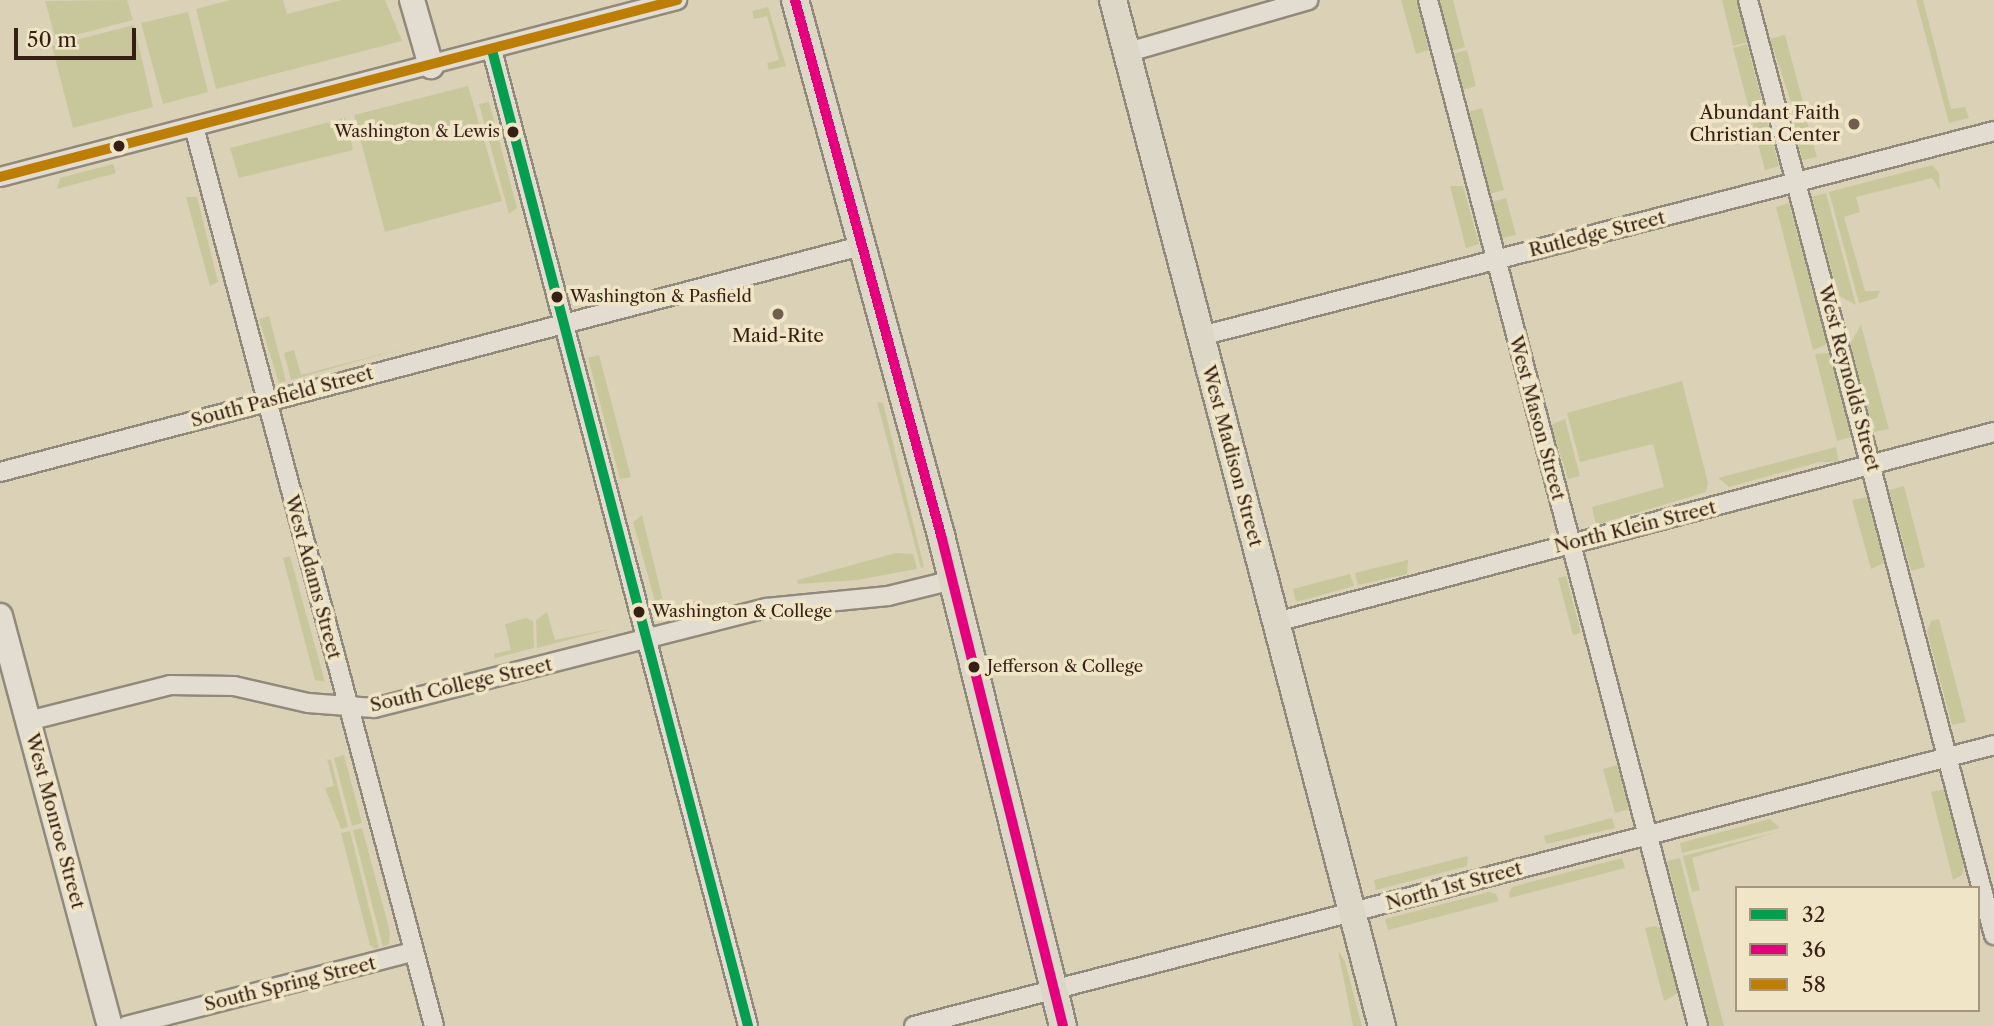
<!DOCTYPE html>
<html>
<head>
<meta charset="utf-8">
<style>
	body { margin:0 }
	#map { position:relative; width:1994px; height:1026px; overflow:hidden; background:#dad1b7; font-family:"Libre Caslon Text",serif }
	div>[style] { position:absolute }
	.green>* { inset:0; background:#c8c79c }
	.roads { filter:drop-shadow(2px 0 #918979) drop-shadow(-2px 0 #918979) drop-shadow(0 2px #918979) drop-shadow(0 -2px #918979) }
	.street>* { height:18px; margin:-9px; padding:0 9px; transform-origin:9px; border-radius:9px; background:#e2ddd0 }
	.secondary>* { height:24px; margin:-12px; padding:0 12px; transform-origin:12px; border-radius:12px; background:#e2ddd0 }
	.primary>* { height:26px; margin:-13px; padding:0 13px; transform-origin:13px; border-radius:13px; background:#ddd7c8 }
	.bus-1>* { height:10px; margin:-5px; padding:0 5px; transform-origin:5px; border-radius:5px; background:#039f4e }
	.bus-2>* { height:10px; margin:-5px; padding:0 5px; transform-origin:5px; border-radius:5px; background:#e5007d }
	.bus-3>* { height:10px; margin:-5px; padding:0 5px; transform-origin:5px; border-radius:5px; background:#bd7e06 }
	.dots>* { width:19px; height:19px; translate:-50% -50%; box-sizing:border-box; border:4px solid #f0e6c7; border-radius:50% }
	span { translate:-50% -50%; white-space:nowrap; text-align:center; line-height:1.15; -webkit-text-stroke:7px #f0e6c7; paint-order:stroke }
	.bus-label { font-size:17px; color:#361f15 }
	.right { translate:-100% -50%; text-align:right }
	.left { translate:0 -50%; text-align:left }
	.poi-label { font-size:19px; color:#361f15 }
	.street-label { font-size:19px; color:#361f15 }
	.legend { position:absolute; left:1735px; top:886px; width:245px; height:126px; box-sizing:border-box; background:#f0e6c7; border:2px solid #a69680; margin:0; padding:9px 12px; list-style:none; font-size:21px; color:#361f15 }
	.legend li { display:flex; align-items:center; gap:14px; height:35px }
	.legend b { width:35px; border:2px solid #a69680 }
	.scale { position:absolute; left:14px; top:28px; width:122px; height:32px; box-sizing:border-box; border:4px solid #361f15; border-top:0; padding-left:9px; font-size:21px; line-height:24px; white-space:nowrap; color:#361f15; -webkit-text-stroke:5px #f0e6c7; paint-order:stroke }
</style>
</head>
<body>
<div id="map">
	<div class="green">
		<i style="clip-path:polygon(127px 0,133px 20px,56px 40px,45px 1px)"></i>
		<i style="clip-path:polygon(230px 0,283px 0,287px 14px,342px 0,385px 0,402px 41px,216px 89px,196px 9px)"></i>
		<i style="clip-path:polygon(1401px 0,1416px 0,1429px 50px,1416px 54px)"></i>
		<i style="clip-path:polygon(1439px 0,1453px 0,1465px 47px,1452px 51px)"></i>
		<i style="clip-path:polygon(1722px 0,1737px 0,1748px 42px,1733px 46px)"></i>
		<i style="clip-path:polygon(1916px 0,1923px 0,1951px 109px,1965px 107px,1969px 118px,1949px 123px)"></i>
		<i style="clip-path:polygon(768px 7px,786px 66px,769px 70px,767px 63px,779px 60px,767px 16px,754px 19px,752px 11px)"></i>
		<i style="clip-path:polygon(188px 12px,208px 92px,163px 104px,141px 23px)"></i>
		<i style="clip-path:polygon(134px 25px,153px 107px,73px 128px,52px 46px)"></i>
		<i style="clip-path:polygon(1785px 35px,1803px 102px,1792px 105px,1770px 39px)"></i>
		<i style="clip-path:polygon(1747px 44px,1779px 166px,1765px 170px,1733px 48px)"></i>
		<i style="clip-path:polygon(1467px 50px,1476px 86px,1462px 90px,1453px 54px)"></i>
		<i style="clip-path:polygon(468px 86px,502px 201px,385px 232px,354px 115px)"></i>
		<i style="clip-path:polygon(489px 102px,517px 208px,509px 214px,479px 104px)"></i>
		<i style="clip-path:polygon(1482px 108px,1504px 190px,1489px 194px,1468px 112px)"></i>
		<i style="clip-path:polygon(1804px 111px,1817px 157px,1803px 160px,1790px 117px)"></i>
		<i style="clip-path:polygon(345px 118px,353px 150px,239px 178px,230px 148px)"></i>
		<i style="clip-path:polygon(113px 164px,116px 173px,57px 189px,60px 178px)"></i>
		<i style="clip-path:polygon(1932px 165px,1939px 173px,1940px 190px,1932px 178px,1856px 197px,1860px 212px,1844px 217px,1865px 291px,1880px 291px,1877px 298px,1859px 303px,1829px 192px)"></i>
		<i style="clip-path:polygon(1450px 186px,1463px 186px,1479px 244px,1466px 248px)"></i>
		<i style="clip-path:polygon(1826px 193px,1856px 305px,1838px 295px,1812px 197px)"></i>
		<i style="clip-path:polygon(186px 197px,197px 197px,218px 282px,210px 286px)"></i>
		<i style="clip-path:polygon(1506px 198px,1516px 235px,1502px 238px,1492px 202px)"></i>
		<i style="clip-path:polygon(1789px 203px,1827px 344px,1813px 350px,1776px 207px)"></i>
		<i style="clip-path:polygon(269px 316px,286px 381px,279px 383px,259px 319px)"></i>
		<i style="clip-path:polygon(1861px 325px,1889px 429px,1874px 432px,1850px 344px)"></i>
		<i style="clip-path:polygon(404px 348px,291px 380px,284px 353px,294px 350px,301px 375px)"></i>
		<i style="clip-path:polygon(1829px 353px,1851px 437px,1837px 441px,1815px 354px)"></i>
		<i style="clip-path:polygon(599px 355px,631px 477px,627px 478px,620px 479px,588px 358px)"></i>
		<i style="clip-path:polygon(1682px 381px,1708px 483px,1706px 492px,1596px 525px,1592px 507px,1664px 487px,1653px 444px,1580px 462px,1567px 413px)"></i>
		<i style="clip-path:polygon(877px 402px,883px 403px,924px 567px,921px 568px)"></i>
		<i style="clip-path:polygon(1565px 419px,1580px 476px,1568px 479px,1551px 425px)"></i>
		<i style="clip-path:polygon(1836px 447px,1839px 462px,1819px 462px,1729px 487px,1718px 478px)"></i>
		<i style="clip-path:polygon(1904px 486px,1925px 567px,1911px 571px,1889px 490px)"></i>
		<i style="clip-path:polygon(1867px 497px,1884px 563px,1871px 569px,1852px 500px)"></i>
		<i style="clip-path:polygon(642px 515px,666px 613px,659px 616px,633px 522px)"></i>
		<i style="clip-path:polygon(896px 553px,913px 554px,917px 569px,857px 580px,798px 584px,797px 580px)"></i>
		<i style="clip-path:polygon(290px 556px,325px 682px,315px 680px,283px 558px)"></i>
		<i style="clip-path:polygon(1408px 560px,1407px 574px,1358px 585px,1355px 573px)"></i>
		<i style="clip-path:polygon(1350px 574px,1354px 586px,1296px 602px,1293px 589px)"></i>
		<i style="clip-path:polygon(1566px 576px,1581px 633px,1573px 635px,1558px 578px)"></i>
		<i style="clip-path:polygon(547px 612px,555px 640px,614px 628px,537px 648px,536px 620px)"></i>
		<i style="clip-path:polygon(526px 618px,533px 621px,534px 648px,495px 658px,494px 654px,511px 650px,505px 624px)"></i>
		<i style="clip-path:polygon(1939px 619px,1966px 722px,1952px 725px,1927px 631px,1931px 621px)"></i>
		<i style="clip-path:polygon(344px 755px,362px 823px,352px 826px,334px 758px)"></i>
		<i style="clip-path:polygon(327px 759px,331px 760px,348px 827px,341px 829px,325px 788px,334px 786px)"></i>
		<i style="clip-path:polygon(1617px 765px,1629px 809px,1615px 813px,1603px 769px)"></i>
		<i style="clip-path:polygon(1944px 789px,1964px 866px,1962px 875px,1953px 880px,1931px 792px)"></i>
		<i style="clip-path:polygon(1612px 818px,1615px 828px,1546px 844px,1544px 836px)"></i>
		<i style="clip-path:polygon(1770px 819px,1780px 828px,1682px 853px,1680px 843px)"></i>
		<i style="clip-path:polygon(362px 828px,390px 932px,389px 944px,383px 947px,353px 830px)"></i>
		<i style="clip-path:polygon(350px 831px,379px 948px,375px 949px,370px 945px,341px 833px)"></i>
		<i style="clip-path:polygon(1781px 831px,1692px 858px,1700px 890px,1692px 892px,1683px 856px)"></i>
		<i style="clip-path:polygon(1468px 856px,1467px 866px,1376px 890px,1374px 880px)"></i>
		<i style="clip-path:polygon(1622px 858px,1625px 868px,1510px 898px,1509px 893px,1512px 887px)"></i>
		<i style="clip-path:polygon(1680px 858px,1724px 1026px,1710px 1026px,1667px 861px)"></i>
		<i style="clip-path:polygon(1489px 892px,1496px 894px,1499px 901px,1388px 930px,1385px 919px)"></i>
		<i style="clip-path:polygon(1655px 926px,1661px 928px,1678px 993px,1664px 1001px,1645px 928px)"></i>
		<i style="clip-path:polygon(1338px 950px,1345px 962px,1362px 1026px,1353px 1026px)"></i>
	</div>
	<div class="roads">
		<div class="street">
			<i style="left:1428px;top:0;width:1061px;rotate:75.26deg"></i>
			<i style="left:1748px;top:0;width:967px;rotate:75.26deg"></i>
			<i style="left:492px;top:50px;width:1009px;rotate:75.3deg"></i>
			<i style="left:1125px;top:53px;width:191px;rotate:-16.1deg"></i>
			<i style="left:194px;top:127px;width:930px;rotate:75.05deg"></i>
			<i style="left:0;top:177px;width:700px;rotate:-14.65deg"></i>
			<i style="left:1201px;top:336px;width:819px;rotate:-14.49deg"></i>
			<i style="left:0;top:472px;width:890px;rotate:-14.71deg"></i>
			<i style="left:1276px;top:622px;width:743px;rotate:-14.82deg"></i>
			<i style="left:28px;top:721px;width:146px;rotate:-14.2deg"></i>
			<i style="left:170px;top:685px;width:64px;rotate:0.9deg"></i>
			<i style="left:234px;top:686px;width:76px;rotate:12.9deg"></i>
			<i style="left:308px;top:703px;width:66px;rotate:4.3deg"></i>
			<i style="left:374px;top:708px;width:405px;rotate:-14.3deg"></i>
			<i style="left:766px;top:608px;width:123px;rotate:-5.6deg"></i>
			<i style="left:888px;top:596px;width:67px;rotate:-13.8deg"></i>
			<i style="left:126px;top:1026px;width:296px;rotate:-14.5deg"></i>
			<i style="left:914px;top:1026px;width:1116px;rotate:-14.58deg"></i>
		</div>
		<div class="secondary">
			<i style="left:412px;top:0;width:69px;rotate:73.9deg"></i>
			<i style="left:0;top:616px;width:424px;rotate:75deg"></i>
		</div>
		<div class="primary">
			<i style="left:795px;top:0;width:555px;rotate:74.74deg"></i>
			<i style="left:941px;top:535px;width:506px;rotate:76.05deg"></i>
			<i style="left:1113px;top:0;width:1061px;rotate:75.31deg"></i>
		</div>
	</div>
	<div class="bus-1">
		<i style="left:492px;top:50px;width:1009px;rotate:75.3deg"></i>
	</div>
	<div class="bus-2">
		<i style="left:795px;top:0;width:555px;rotate:74.74deg"></i>
		<i style="left:941px;top:535px;width:506px;rotate:76.05deg"></i>
	</div>
	<div class="bus-3">
		<i style="left:0;top:177px;width:700px;rotate:-14.65deg"></i>
	</div>
	<div class="dots">
		<i style="left:1854px;top:124px;background:#6f5d4e"></i>
		<i style="left:513px;top:132px;background:#361f15"></i>
		<i style="left:119px;top:146px;background:#361f15"></i>
		<i style="left:557px;top:297px;background:#361f15"></i>
		<i style="left:778px;top:314px;background:#6f5d4e"></i>
		<i style="left:639px;top:612px;background:#361f15"></i>
		<i style="left:974px;top:667px;background:#361f15"></i>
	</div>
	<div class="bus-label">
		<span class="right" style="left:500px;top:132px">Washington &amp; Lewis</span>
		<span class="left" style="left:570px;top:297px">Washington &amp; Pasfield</span>
		<span class="left" style="left:652px;top:612px">Washington &amp; College</span>
		<span class="left" style="left:987px;top:667px">Jefferson &amp; College</span>
	</div>
	<div class="poi-label">
		<span class="right" style="left:1840px;top:124px">Abundant Faith<br>Christian Center</span>
		<span style="left:778px;top:336px">Maid-Rite</span>
	</div>
	<div class="street-label">
		<span style="left:1597px;top:234px;rotate:-14deg">Rutledge Street</span>
		<span style="left:1849px;top:378px;rotate:75deg">West Reynolds Street</span>
		<span style="left:282px;top:397px;rotate:-15deg">South Pasfield Street</span>
		<span style="left:1537px;top:418px;rotate:75deg">West Mason Street</span>
		<span style="left:1232px;top:456px;rotate:75deg">West Madison Street</span>
		<span style="left:1635px;top:527px;rotate:-14deg">North Klein Street</span>
		<span style="left:313px;top:577px;rotate:75deg">West Adams Street</span>
		<span style="left:461px;top:685px;rotate:-13deg">South College Street</span>
		<span style="left:55px;top:821px;rotate:75deg">West Monroe Street</span>
		<span style="left:1454px;top:886px;rotate:-15deg">North 1st Street</span>
		<span style="left:290px;top:984px;rotate:-14deg">South Spring Street</span>
	</div>
	<ul class="legend">
	<li><b style="height:9px;background:#039f4e"></b>32</li>
	<li><b style="height:9px;background:#e5007d"></b>36</li>
	<li><b style="height:9px;background:#bd7e06"></b>58</li>
	</ul>
	<div class="scale">50 m</div>
</div>
</body>
</html>
